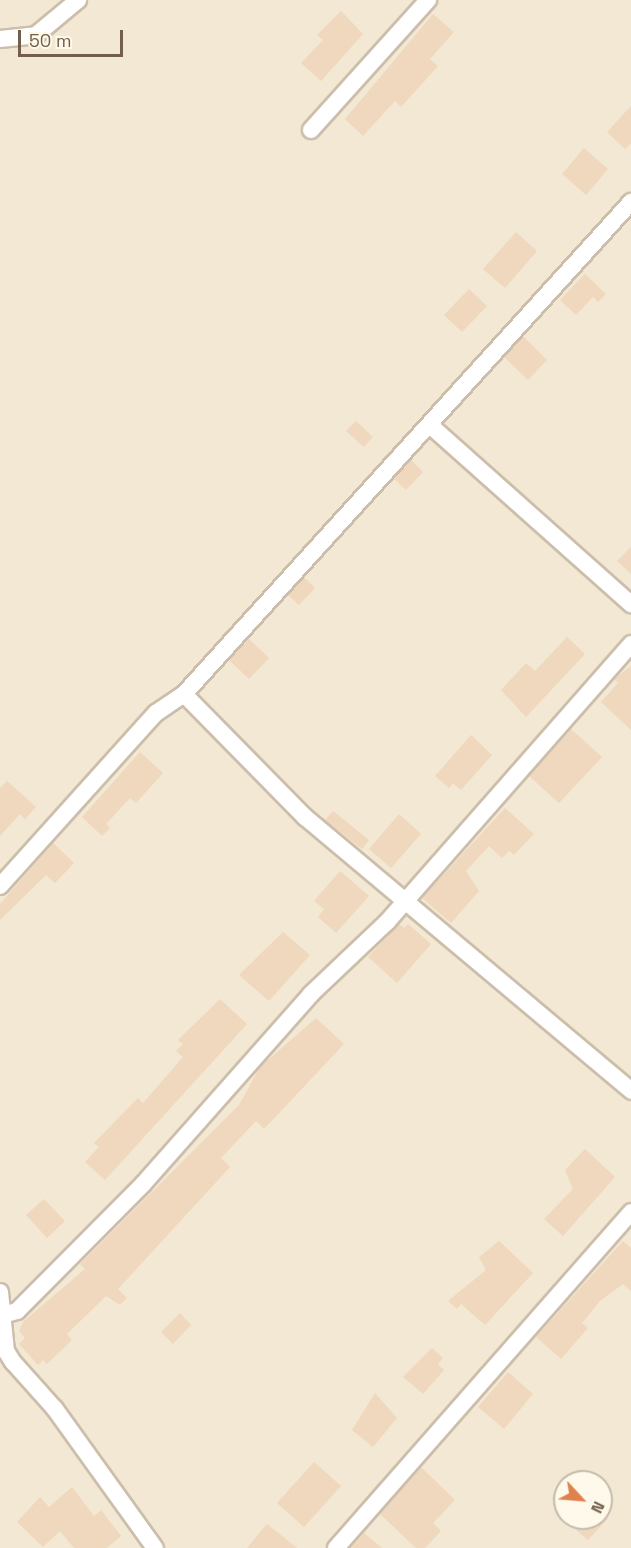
<!DOCTYPE html>
<html>
<head>
<meta charset="utf-8">
<style>
	body { margin:0 }
	#map { position:relative; width:631px; height:1548px; overflow:hidden; background:#fbf5e4; font-family:"Space Grotesk",sans-serif }
	div>[style] { position:absolute }
	.residential>* { inset:0; background:#f2e8d3 }
	.building>* { inset:0; background:#efd8bd }
	.roads { filter:drop-shadow(2px 0 #ccbeab) drop-shadow(-2px 0 #ccbeab) drop-shadow(0 2px #ccbeab) drop-shadow(0 -2px #ccbeab) }
	.minor>* { height:16px; margin:-8px; padding:0 8px; transform-origin:8px; border-radius:8px; background:#fff }
	span { translate:-50% -50%; white-space:nowrap; text-align:center; line-height:1.15; -webkit-text-stroke:4.5px #fef9ea; paint-order:stroke }
	.north { position:absolute; left:553px; top:1470px; width:60px; height:60px; box-sizing:border-box; background:#fef9ea; border:2px solid #c6bbaa; border-radius:50%; rotate:116deg; font-size:16px; font-weight:700; line-height:24px; text-align:center; color:#725e4b }
	.north::after { content:''; display:block; margin:auto; width:21px; height:27px; background:#e0824f; clip-path:polygon(50% 0,100% 100%,50% 72%,0 100%) }
	.scale { position:absolute; left:18px; top:30px; width:105px; height:27px; box-sizing:border-box; border:3px solid #725e4b; border-top:0; padding-left:8px; font-size:18px; line-height:21px; white-space:nowrap; color:#725e4b; -webkit-text-stroke:4px #fef9ea; paint-order:stroke }
</style>
</head>
<body>
<div id="map">
	<div class="residential">
		<i style="clip-path:polygon(evenodd,0 0,631px 0,631px 1548px,0 1548px,0 0,565px 1482px,601px 1482px,601px 1518px,565px 1518px,565px 1482px)"></i>
	</div>
	<div class="building">
		<i style="clip-path:polygon(341px 11px,363px 34px,321px 81px,301px 63px,323px 40px,317px 35px)"></i>
		<i style="clip-path:polygon(433px 14px,454px 32px,430px 59px,438px 66px,401px 107px,395px 101px,363px 136px,345px 119px)"></i>
		<i style="clip-path:polygon(631px 106px,631px 143px,625px 149px,607px 132px)"></i>
		<i style="clip-path:polygon(584px 148px,608px 169px,586px 195px,562px 174px)"></i>
		<i style="clip-path:polygon(516px 232px,537px 251px,505px 288px,483px 269px)"></i>
		<i style="clip-path:polygon(585px 274px,606px 294px,598px 302px,593px 297px,576px 315px,560px 300px)"></i>
		<i style="clip-path:polygon(469px 289px,487px 306px,462px 332px,444px 315px)"></i>
		<i style="clip-path:polygon(523px 336px,547px 360px,528px 380px,504px 357px)"></i>
		<i style="clip-path:polygon(356px 421px,373px 437px,364px 447px,346px 431px)"></i>
		<i style="clip-path:polygon(411px 460px,423px 472px,406px 490px,394px 479px)"></i>
		<i style="clip-path:polygon(631px 547px,631px 574px,617px 561px)"></i>
		<i style="clip-path:polygon(304px 577px,315px 588px,299px 605px,288px 595px)"></i>
		<i style="clip-path:polygon(567px 637px,585px 654px,526px 717px,501px 690px,526px 663px,535px 671px)"></i>
		<i style="clip-path:polygon(249px 639px,269px 658px,249px 679px,229px 660px)"></i>
		<i style="clip-path:polygon(631px 666px,631px 730px,601px 702px,618px 683px,614px 679px)"></i>
		<i style="clip-path:polygon(571px 729px,602px 757px,559px 803px,529px 776px)"></i>
		<i style="clip-path:polygon(471px 735px,492px 755px,461px 790px,453px 783px,449px 788px,435px 776px)"></i>
		<i style="clip-path:polygon(140px 752px,163px 773px,136px 803px,130px 798px,106px 824px,110px 828px,102px 836px,82px 817px)"></i>
		<i style="clip-path:polygon(7px 781px,36px 807px,25px 819px,20px 814px,0 836px,0 788px)"></i>
		<i style="clip-path:polygon(505px 808px,534px 834px,514px 855px,509px 851px,502px 858px,489px 846px,466px 871px,479px 891px,451px 923px,422px 898px)"></i>
		<i style="clip-path:polygon(333px 811px,369px 840px,362px 849px,325px 820px)"></i>
		<i style="clip-path:polygon(399px 814px,421px 834px,391px 868px,369px 849px)"></i>
		<i style="clip-path:polygon(53px 843px,74px 863px,55px 883px,46px 875px,0 920px,0 904px)"></i>
		<i style="clip-path:polygon(340px 871px,369px 896px,336px 933px,318px 917px,324px 909px,314px 901px)"></i>
		<i style="clip-path:polygon(399px 924px,404px 928px,408px 924px,431px 944px,397px 983px,368px 957px)"></i>
		<i style="clip-path:polygon(283px 932px,310px 955px,269px 1001px,239px 975px)"></i>
		<i style="clip-path:polygon(220px 999px,247px 1024px,105px 1180px,85px 1162px,99px 1147px,94px 1143px,138px 1098px,143px 1103px,183px 1057px,176px 1051px,183px 1044px,178px 1040px)"></i>
		<i style="clip-path:polygon(316px 1018px,344px 1044px,264px 1129px,256px 1121px,221px 1158px,230px 1167px,118px 1289px,127px 1298px,120px 1305px,106px 1296px,67px 1334px,72px 1340px,47px 1364px,43px 1360px,38px 1365px,19px 1344px,25px 1338px,19px 1331px,23px 1322px,85px 1269px,80px 1264px,239px 1105px,260px 1067px)"></i>
		<i style="clip-path:polygon(585px 1149px,615px 1177px,563px 1236px,544px 1219px,573px 1189px,565px 1170px)"></i>
		<i style="clip-path:polygon(44px 1199px,65px 1221px,47px 1238px,26px 1215px)"></i>
		<i style="clip-path:polygon(499px 1241px,533px 1273px,485px 1325px,461px 1304px,457px 1309px,448px 1301px,486px 1270px,479px 1257px)"></i>
		<i style="clip-path:polygon(623px 1241px,631px 1248px,631px 1291px,623px 1284px,600px 1301px,582px 1323px,588px 1328px,561px 1359px,536px 1337px)"></i>
		<i style="clip-path:polygon(180px 1313px,191px 1325px,173px 1344px,161px 1332px)"></i>
		<i style="clip-path:polygon(432px 1348px,443px 1358px,438px 1364px,444px 1370px,423px 1394px,403px 1377px)"></i>
		<i style="clip-path:polygon(508px 1372px,533px 1394px,504px 1429px,478px 1407px)"></i>
		<i style="clip-path:polygon(375px 1393px,397px 1418px,373px 1447px,352px 1430px)"></i>
		<i style="clip-path:polygon(314px 1462px,341px 1486px,304px 1527px,277px 1503px)"></i>
		<i style="clip-path:polygon(421px 1467px,455px 1500px,433px 1523px,441px 1531px,425px 1548px,416px 1548px,380px 1514px)"></i>
		<i style="clip-path:polygon(72px 1487px,94px 1516px,101px 1510px,121px 1536px,107px 1548px,74px 1548px,60px 1531px,43px 1547px,17px 1522px,40px 1497px,49px 1507px)"></i>
		<i style="clip-path:polygon(587px 1518px,608px 1518px,588px 1540px,576px 1530px)"></i>
		<i style="clip-path:polygon(267px 1524px,297px 1548px,247px 1548px)"></i>
		<i style="clip-path:polygon(364px 1533px,382px 1548px,351px 1548px)"></i>
	</div>
	<div class="roads">
		<div class="minor">
			<i style="left:0;top:39px;width:36px;rotate:-6deg"></i>
			<i style="left:36px;top:35px;width:55px;rotate:-39.8deg"></i>
			<i style="left:311px;top:130px;width:175px;rotate:-48deg"></i>
			<i style="left:431px;top:426px;width:268px;rotate:41.7deg"></i>
			<i style="left:184px;top:694px;width:173px;rotate:45.5deg"></i>
			<i style="left:305px;top:817px;width:426px;rotate:40deg"></i>
			<i style="left:0;top:886px;width:233px;rotate:-48deg"></i>
			<i style="left:156px;top:713px;width:34px;rotate:-34deg"></i>
			<i style="left:184px;top:694px;width:665px;rotate:-47.74deg"></i>
			<i style="left:0;top:1292px;width:59px;rotate:84.2deg"></i>
			<i style="left:6px;top:1351px;width:13px;rotate:58deg"></i>
			<i style="left:13px;top:1362px;width:63px;rotate:48.2deg"></i>
			<i style="left:55px;top:1409px;width:171px;rotate:54.3deg"></i>
			<i style="left:3px;top:1315px;width:15px;rotate:-16deg"></i>
			<i style="left:17px;top:1311px;width:180px;rotate:-45.2deg"></i>
			<i style="left:144px;top:1183px;width:252px;rotate:-48.5deg"></i>
			<i style="left:311px;top:994px;width:105px;rotate:-43.5deg"></i>
			<i style="left:387px;top:922px;width:370px;rotate:-48.7deg"></i>
			<i style="left:336px;top:1548px;width:447px;rotate:-48.7deg"></i>
		</div>
	</div>
	<div class="north">N</div>
	<div class="scale">50 m</div>
</div>
</body>
</html>
